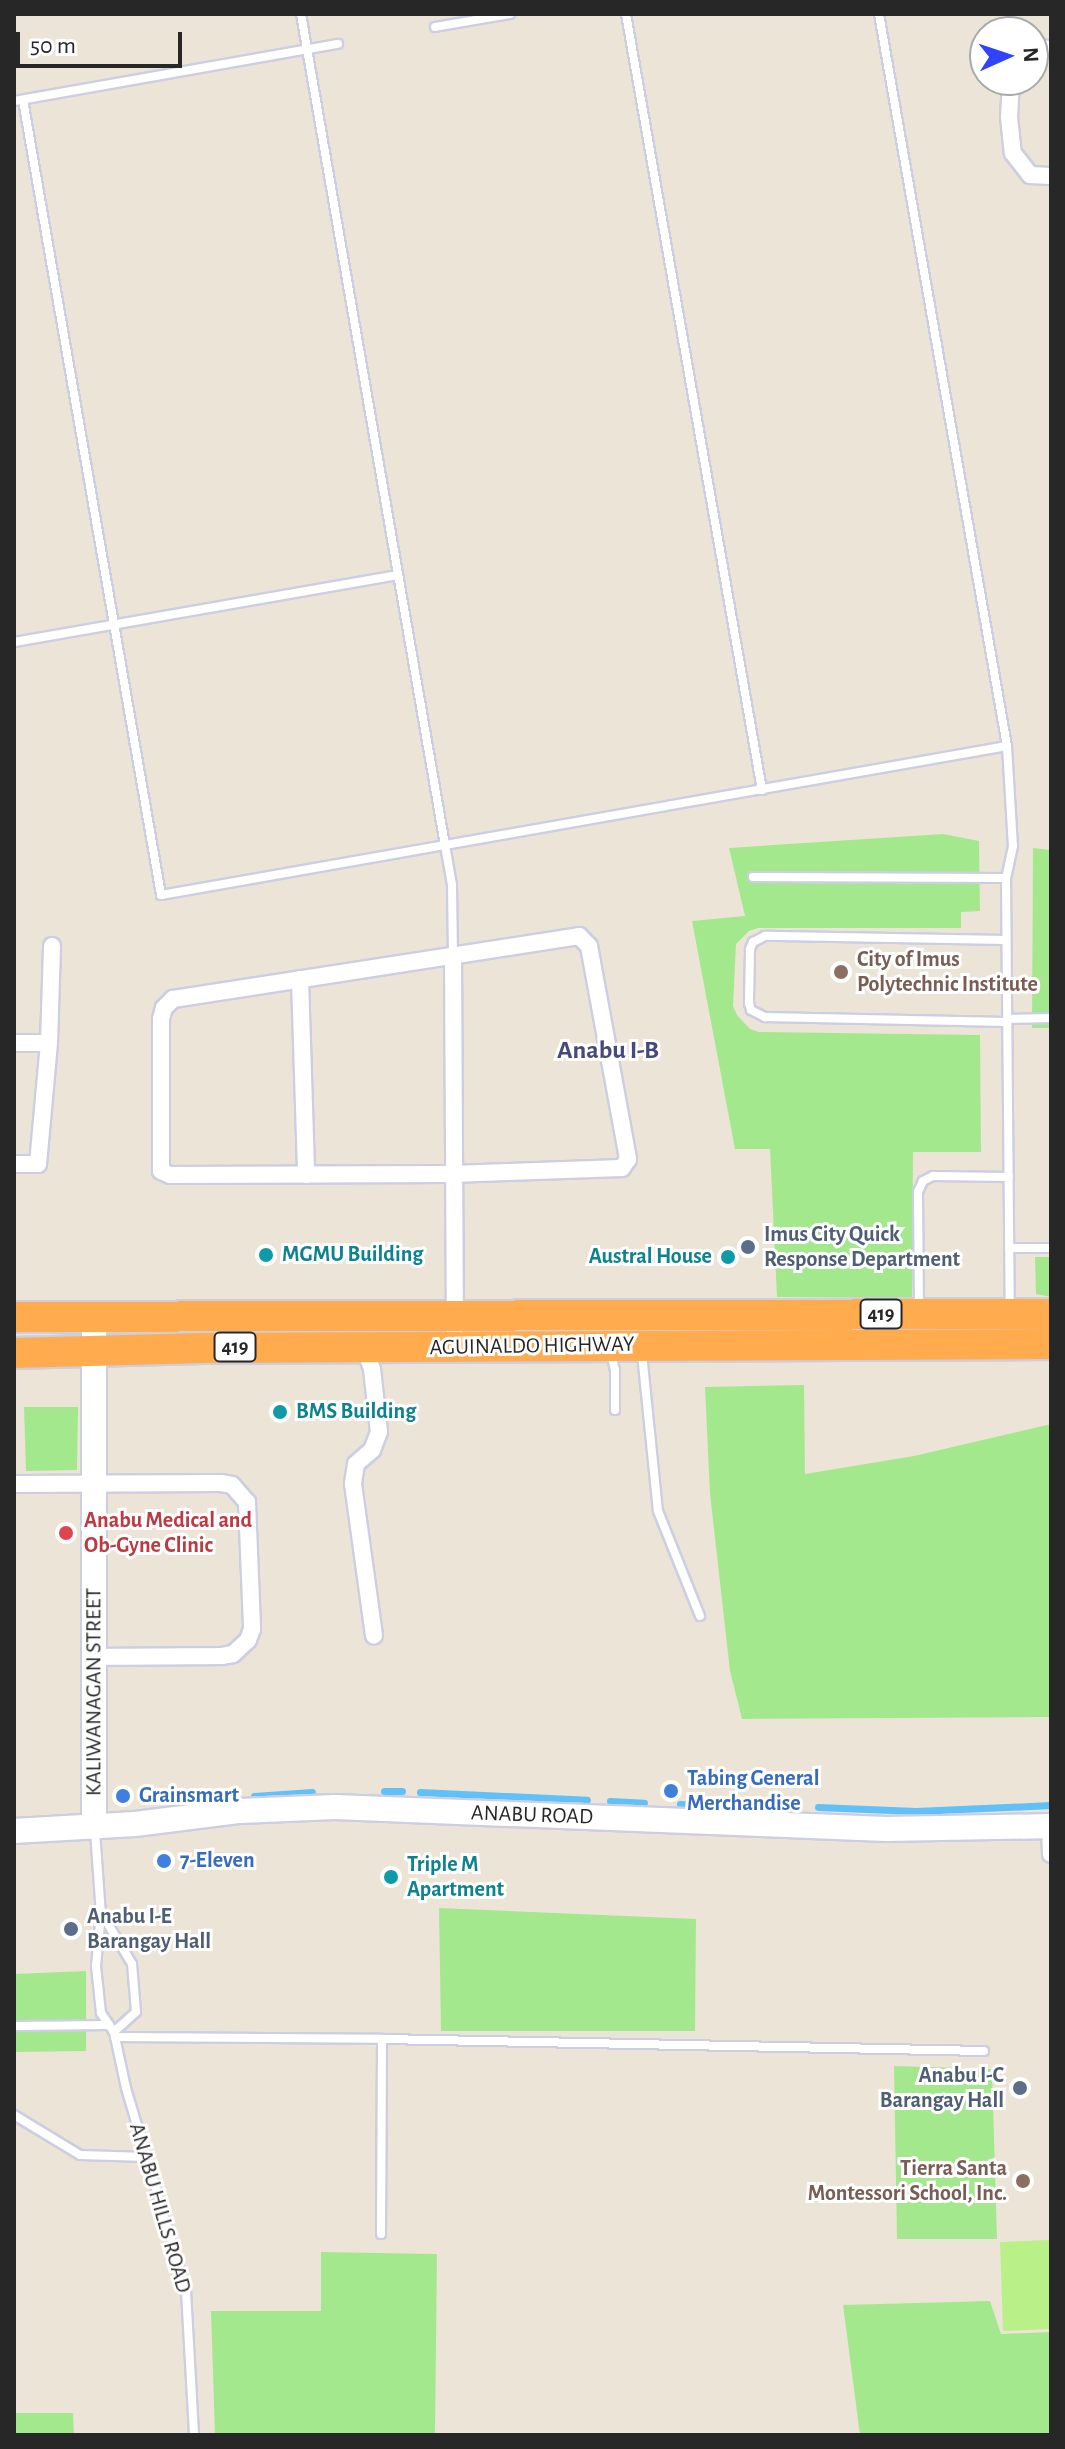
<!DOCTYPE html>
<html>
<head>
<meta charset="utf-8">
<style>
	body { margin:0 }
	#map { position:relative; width:1065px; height:2449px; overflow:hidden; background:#ece5d7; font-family:"Alegreya Sans",sans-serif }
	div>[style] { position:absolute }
	.green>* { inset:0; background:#a4e88e }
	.pitch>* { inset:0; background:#baf088 }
	.stream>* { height:7px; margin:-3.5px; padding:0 3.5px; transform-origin:3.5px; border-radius:3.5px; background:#5fc1f8 }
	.roads { filter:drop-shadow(2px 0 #cccee2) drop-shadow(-2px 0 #cccee2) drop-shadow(0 2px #cccee2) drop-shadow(0 -2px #cccee2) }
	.lane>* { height:8px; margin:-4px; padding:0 4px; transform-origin:4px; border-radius:4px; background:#fff }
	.street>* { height:16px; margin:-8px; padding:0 8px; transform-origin:8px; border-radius:8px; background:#fff }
	.secondary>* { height:24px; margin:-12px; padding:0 12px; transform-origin:12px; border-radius:12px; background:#fff }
	.highway>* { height:30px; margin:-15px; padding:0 15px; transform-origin:15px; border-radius:15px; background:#ffab4e }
	.dots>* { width:22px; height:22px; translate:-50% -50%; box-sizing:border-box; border:4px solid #fff; border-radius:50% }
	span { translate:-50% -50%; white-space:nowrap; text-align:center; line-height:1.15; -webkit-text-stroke:6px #fff; paint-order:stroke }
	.shield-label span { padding:2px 6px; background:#fff; border:2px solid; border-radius:6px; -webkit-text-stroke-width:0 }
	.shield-label { font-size:20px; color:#272727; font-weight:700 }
	.education-label { font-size:22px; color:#785e54; font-weight:700 }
	.left { translate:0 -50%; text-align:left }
	.right { translate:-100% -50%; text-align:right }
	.service-label { font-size:22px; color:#4e5e75; font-weight:700 }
	.culture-label { font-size:22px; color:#0d838f; font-weight:700 }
	.street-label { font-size:22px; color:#272727 }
	.health-label { font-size:22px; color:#be3a42; font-weight:700 }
	.shop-label { font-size:22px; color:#366cbe; font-weight:700 }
	.quarter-label { font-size:26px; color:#45497b; font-weight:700 }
	.frame { position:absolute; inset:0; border:16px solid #272727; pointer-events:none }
	.north { position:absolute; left:969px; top:16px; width:80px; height:80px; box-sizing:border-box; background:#fff; border:2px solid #a9a9a9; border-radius:50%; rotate:87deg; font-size:22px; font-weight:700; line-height:32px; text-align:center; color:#272727 }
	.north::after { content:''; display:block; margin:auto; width:28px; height:36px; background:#3044ff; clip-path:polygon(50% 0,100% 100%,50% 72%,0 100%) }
	.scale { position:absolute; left:16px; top:32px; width:166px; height:36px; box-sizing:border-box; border:4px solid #272727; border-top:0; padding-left:10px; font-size:24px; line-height:28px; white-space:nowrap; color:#272727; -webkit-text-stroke:6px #fff; paint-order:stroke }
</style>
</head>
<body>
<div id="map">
	<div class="green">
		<i style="clip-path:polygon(943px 834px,979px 841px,980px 911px,961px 912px,961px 928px,758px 928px,749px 931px,736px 944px,733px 1006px,737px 1015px,750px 1029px,759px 1032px,980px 1035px,981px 1152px,913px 1152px,912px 1298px,777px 1297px,770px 1149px,735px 1149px,692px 921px,745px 916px,729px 848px)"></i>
		<i style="clip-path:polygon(1033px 848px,1051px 850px,1051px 1028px,1032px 1028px)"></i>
		<i style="clip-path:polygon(1035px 1257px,1051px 1257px,1051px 1297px,1036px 1294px)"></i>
		<i style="clip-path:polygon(804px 1385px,805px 1474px,914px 1456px,1051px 1424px,1051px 1717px,742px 1719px,730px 1671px,710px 1494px,705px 1387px)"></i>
		<i style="clip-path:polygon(24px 1407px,78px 1407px,77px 1470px,26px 1471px)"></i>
		<i style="clip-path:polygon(439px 1908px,696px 1919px,695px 2031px,441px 2031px)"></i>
		<i style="clip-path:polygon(86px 1971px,86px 2051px,14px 2052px,14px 1974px)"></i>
		<i style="clip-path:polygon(894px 2066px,992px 2069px,997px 2239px,897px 2239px)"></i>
		<i style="clip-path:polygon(321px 2252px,437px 2254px,435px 2435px,215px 2435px,211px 2311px,321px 2311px)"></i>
		<i style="clip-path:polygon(990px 2301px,1001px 2334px,1051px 2332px,1051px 2435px,860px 2435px,843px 2305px)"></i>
		<i style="clip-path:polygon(14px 2413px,73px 2413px,74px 2435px,14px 2435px)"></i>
	</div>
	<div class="pitch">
		<i style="clip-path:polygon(1049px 2240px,1051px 2329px,1003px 2331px,1000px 2242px)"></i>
	</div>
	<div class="stream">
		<i style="left:384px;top:1791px;width:18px"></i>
		<i style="left:420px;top:1792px;width:167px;rotate:2.7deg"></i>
		<i style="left:254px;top:1796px;width:58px;rotate:-3.9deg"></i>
		<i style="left:610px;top:1801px;width:34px;rotate:3deg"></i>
		<i style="left:680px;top:1804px;width:22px;rotate:3deg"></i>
		<i style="left:737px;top:1805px;width:49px;rotate:1.2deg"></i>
		<i style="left:818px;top:1807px;width:98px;rotate:2.3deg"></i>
		<i style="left:916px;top:1811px;width:135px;rotate:-2.5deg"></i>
	</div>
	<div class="roads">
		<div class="lane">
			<i style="left:301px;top:14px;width:843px;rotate:80.17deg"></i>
			<i style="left:445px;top:845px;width:41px;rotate:80.1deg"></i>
			<i style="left:452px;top:885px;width:71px;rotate:89.2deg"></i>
			<i style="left:626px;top:14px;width:788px;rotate:80.06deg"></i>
			<i style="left:879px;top:14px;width:743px;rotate:80.08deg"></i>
			<i style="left:1007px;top:746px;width:100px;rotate:86.6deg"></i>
			<i style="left:1013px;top:846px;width:33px;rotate:102deg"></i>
			<i style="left:1006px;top:878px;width:431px;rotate:89.5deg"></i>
			<i style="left:435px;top:27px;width:76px;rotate:-9.8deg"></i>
			<i style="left:23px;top:100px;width:807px;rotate:80.15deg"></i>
			<i style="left:161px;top:895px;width:859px;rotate:-9.99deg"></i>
			<i style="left:14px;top:101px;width:329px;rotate:-10deg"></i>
			<i style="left:14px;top:642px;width:390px;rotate:-9.9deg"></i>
			<i style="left:753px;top:877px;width:253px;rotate:0.2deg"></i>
			<i style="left:1006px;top:940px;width:241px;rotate:-179deg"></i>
			<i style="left:765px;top:936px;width:13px;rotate:153deg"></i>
			<i style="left:753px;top:942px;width:8px;rotate:113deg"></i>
			<i style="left:750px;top:949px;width:54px;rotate:91.1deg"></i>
			<i style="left:749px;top:1003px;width:7px;rotate:74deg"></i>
			<i style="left:751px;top:1010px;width:16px;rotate:27deg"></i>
			<i style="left:765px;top:1017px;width:242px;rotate:1.2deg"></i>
			<i style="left:1007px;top:1019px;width:44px;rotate:-1.3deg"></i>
			<i style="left:1009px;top:1248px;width:42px"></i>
			<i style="left:919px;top:1308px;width:116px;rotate:-90.5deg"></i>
			<i style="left:918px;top:1192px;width:12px;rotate:-66deg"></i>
			<i style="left:923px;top:1181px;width:11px;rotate:-27deg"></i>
			<i style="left:933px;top:1176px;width:76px;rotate:0.8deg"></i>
			<i style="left:611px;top:1353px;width:17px;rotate:77deg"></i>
			<i style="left:615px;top:1370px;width:40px;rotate:90deg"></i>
			<i style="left:642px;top:1354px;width:158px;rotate:84.2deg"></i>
			<i style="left:658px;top:1511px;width:113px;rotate:68.2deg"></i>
			<i style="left:95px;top:1831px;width:83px;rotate:85.9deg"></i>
			<i style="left:101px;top:1914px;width:52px;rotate:95.5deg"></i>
			<i style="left:96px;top:1966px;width:47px;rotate:83.9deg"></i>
			<i style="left:101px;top:2013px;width:23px;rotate:56deg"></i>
			<i style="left:114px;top:2032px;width:57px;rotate:77.9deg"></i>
			<i style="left:126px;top:2088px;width:212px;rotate:73.5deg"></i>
			<i style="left:186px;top:2291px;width:144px;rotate:86.8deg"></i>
			<i style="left:102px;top:1914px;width:58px;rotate:59deg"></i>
			<i style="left:132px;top:1964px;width:48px;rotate:85.2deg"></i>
			<i style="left:136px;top:2012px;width:30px;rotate:138deg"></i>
			<i style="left:14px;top:2026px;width:95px;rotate:-0.6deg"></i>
			<i style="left:115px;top:2037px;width:267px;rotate:0.4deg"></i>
			<i style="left:382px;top:2039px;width:602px;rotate:1.14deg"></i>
			<i style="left:14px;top:2115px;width:77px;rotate:31.2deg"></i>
			<i style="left:80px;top:2155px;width:67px;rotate:1.7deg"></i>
			<i style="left:381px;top:2234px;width:195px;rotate:-89.7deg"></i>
		</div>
		<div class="street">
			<i style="left:1033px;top:48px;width:18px;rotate:3deg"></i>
			<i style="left:1011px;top:80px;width:37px;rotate:93deg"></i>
			<i style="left:1009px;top:117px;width:36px;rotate:84deg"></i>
			<i style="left:1013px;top:153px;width:28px;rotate:52deg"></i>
			<i style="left:1030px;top:175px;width:21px;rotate:3deg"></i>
			<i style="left:579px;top:936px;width:14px;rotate:45deg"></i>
			<i style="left:589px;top:946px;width:217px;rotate:79.6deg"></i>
			<i style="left:628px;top:1159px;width:11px;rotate:124deg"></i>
			<i style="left:622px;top:1168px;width:171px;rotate:178deg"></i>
			<i style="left:451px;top:1174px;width:281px;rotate:179.8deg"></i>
			<i style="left:170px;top:1175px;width:10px;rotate:-156deg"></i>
			<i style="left:161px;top:1171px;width:152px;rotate:-90deg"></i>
			<i style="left:161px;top:1019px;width:11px;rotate:-75deg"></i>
			<i style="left:164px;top:1008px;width:13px;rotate:-45deg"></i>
			<i style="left:173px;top:999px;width:411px;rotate:-8.8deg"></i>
			<i style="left:453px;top:956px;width:391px;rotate:89.7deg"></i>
			<i style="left:300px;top:979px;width:196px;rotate:88.2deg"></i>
			<i style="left:14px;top:1043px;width:35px"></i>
			<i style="left:14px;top:1164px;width:24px"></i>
			<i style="left:38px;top:1164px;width:121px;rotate:-84.8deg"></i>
			<i style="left:49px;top:1043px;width:97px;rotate:-88.2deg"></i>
			<i style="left:364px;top:1347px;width:23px;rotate:70deg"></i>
			<i style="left:372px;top:1369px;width:63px;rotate:83.7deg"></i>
			<i style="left:379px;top:1432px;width:19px;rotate:111deg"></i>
			<i style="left:372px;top:1450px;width:21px;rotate:139deg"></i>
			<i style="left:356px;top:1464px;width:20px;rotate:99deg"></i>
			<i style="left:353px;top:1484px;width:153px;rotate:82.1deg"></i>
			<i style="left:14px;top:1484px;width:207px;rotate:-0.3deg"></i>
			<i style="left:221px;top:1483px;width:11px;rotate:10deg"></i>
			<i style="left:232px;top:1485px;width:23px;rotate:49deg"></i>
			<i style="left:247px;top:1502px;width:127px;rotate:87.7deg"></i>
			<i style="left:252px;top:1629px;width:12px;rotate:110deg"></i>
			<i style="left:248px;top:1640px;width:21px;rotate:137deg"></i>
			<i style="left:233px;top:1654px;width:11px;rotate:170deg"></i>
			<i style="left:222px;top:1656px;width:129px;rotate:179.6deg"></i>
			<i style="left:1050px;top:1826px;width:28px;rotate:88deg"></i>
		</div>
		<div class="secondary">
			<i style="left:94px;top:1317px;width:509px;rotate:90deg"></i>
			<i style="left:14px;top:1831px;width:121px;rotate:-3.3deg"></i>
			<i style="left:135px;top:1824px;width:106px;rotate:-7.1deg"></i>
			<i style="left:240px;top:1811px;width:95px;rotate:-2.4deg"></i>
			<i style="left:335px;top:1807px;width:551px;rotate:2.29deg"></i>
			<i style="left:886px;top:1829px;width:165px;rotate:-1deg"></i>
		</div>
		<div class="highway">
			<i style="left:14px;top:1317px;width:1037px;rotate:-0.17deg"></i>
			<i style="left:14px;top:1353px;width:189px;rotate:-1.5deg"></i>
			<i style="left:203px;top:1348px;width:848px;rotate:-0.27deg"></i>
		</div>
	</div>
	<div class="dots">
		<i style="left:841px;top:972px;background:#8d6e63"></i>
		<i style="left:748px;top:1247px;background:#5c6f8a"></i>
		<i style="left:266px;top:1255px;background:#0f9aa8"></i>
		<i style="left:728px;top:1257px;background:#0f9aa8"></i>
		<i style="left:280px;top:1412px;background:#0f9aa8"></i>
		<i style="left:66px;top:1533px;background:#e0444e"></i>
		<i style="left:671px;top:1791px;background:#3f7fe0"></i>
		<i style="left:123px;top:1796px;background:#3f7fe0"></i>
		<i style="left:164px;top:1861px;background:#3f7fe0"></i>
		<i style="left:391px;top:1877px;background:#0f9aa8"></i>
		<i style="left:71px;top:1929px;background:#5c6f8a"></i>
		<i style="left:1020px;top:2088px;background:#5c6f8a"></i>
		<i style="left:1023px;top:2181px;background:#8d6e63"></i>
	</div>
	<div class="shield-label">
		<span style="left:881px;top:1314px">419</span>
		<span style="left:235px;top:1347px">419</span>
	</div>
	<div class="education-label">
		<span class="left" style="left:857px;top:972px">City of Imus<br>Polytechnic Institute</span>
		<span class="right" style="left:1007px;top:2181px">Tierra Santa<br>Montessori School, Inc.</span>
	</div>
	<div class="service-label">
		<span class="left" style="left:764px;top:1247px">Imus City Quick<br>Response Department</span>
		<span class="left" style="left:87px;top:1929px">Anabu I-E<br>Barangay Hall</span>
		<span class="right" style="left:1004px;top:2088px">Anabu I-C<br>Barangay Hall</span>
	</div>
	<div class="culture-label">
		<span class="left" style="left:282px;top:1255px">MGMU Building</span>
		<span class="right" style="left:712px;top:1257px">Austral House</span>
		<span class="left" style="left:296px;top:1412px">BMS Building</span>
		<span class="left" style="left:407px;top:1877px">Triple M<br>Apartment</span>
	</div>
	<div class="street-label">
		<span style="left:532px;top:1346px;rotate:-1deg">AGUINALDO HIGHWAY</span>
		<span style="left:94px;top:1692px;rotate:-90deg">KALIWANAGAN STREET</span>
		<span style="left:532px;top:1815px;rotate:2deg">ANABU ROAD</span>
		<span style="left:160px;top:2208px;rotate:74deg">ANABU HILLS ROAD</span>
	</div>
	<div class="health-label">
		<span class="left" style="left:84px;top:1533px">Anabu Medical and<br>Ob-Gyne Clinic</span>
	</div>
	<div class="shop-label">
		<span class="left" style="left:687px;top:1791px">Tabing General<br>Merchandise</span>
		<span class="left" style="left:139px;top:1796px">Grainsmart</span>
		<span class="left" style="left:180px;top:1861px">7-Eleven</span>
	</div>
	<div class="quarter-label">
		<span style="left:608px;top:1051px">Anabu I-B</span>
	</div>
	<div class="frame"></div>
	<div class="north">N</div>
	<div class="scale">50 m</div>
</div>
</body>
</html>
